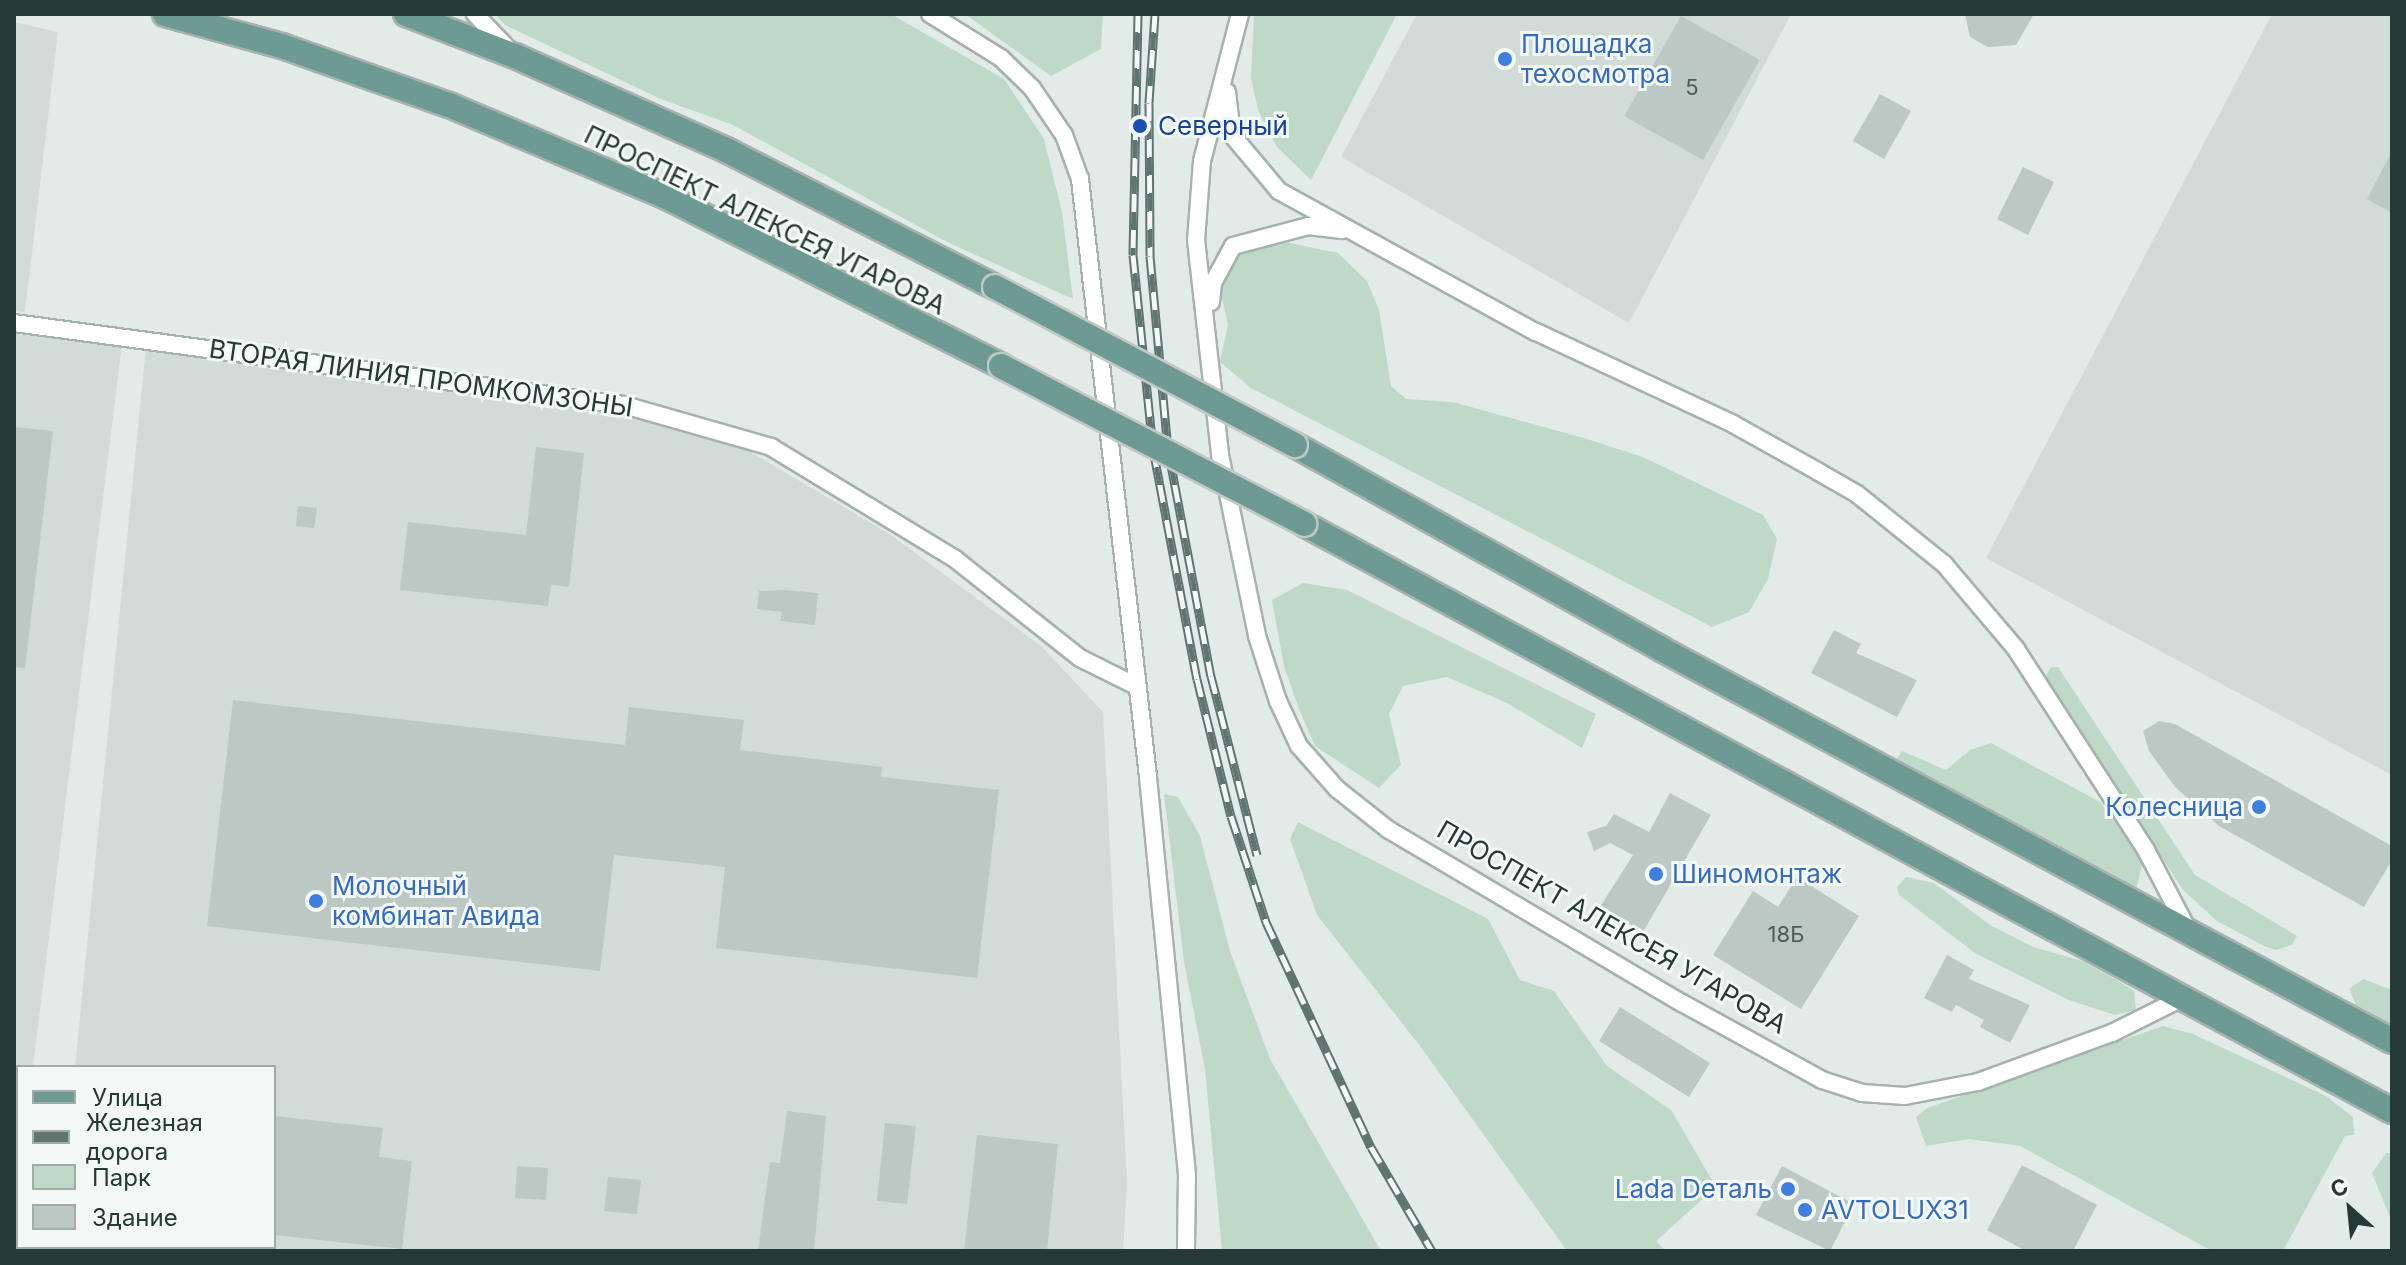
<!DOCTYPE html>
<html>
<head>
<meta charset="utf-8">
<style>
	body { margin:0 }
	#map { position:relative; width:2406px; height:1265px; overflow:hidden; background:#e3ebe8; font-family:Inter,sans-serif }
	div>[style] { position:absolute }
	.built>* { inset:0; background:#d1dbd7 }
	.green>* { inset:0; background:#bed9c8 }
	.building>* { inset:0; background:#bbc8c4 }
	.roads { filter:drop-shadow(2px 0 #a6b2af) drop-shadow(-2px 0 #a6b2af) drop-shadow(0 2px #a6b2af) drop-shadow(0 -2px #a6b2af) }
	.minor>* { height:16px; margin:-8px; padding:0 8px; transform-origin:8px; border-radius:8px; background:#fff }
	.primary>* { height:24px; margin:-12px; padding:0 12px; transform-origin:12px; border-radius:12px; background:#6d9b94 }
	.rail>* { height:9px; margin-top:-4.5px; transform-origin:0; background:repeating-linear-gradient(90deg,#f3f8f6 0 18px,#5f7572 0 36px); box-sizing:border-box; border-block:2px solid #5f7572 }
	.bridges { filter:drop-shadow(2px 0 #c2c8c7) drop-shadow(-2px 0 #c2c8c7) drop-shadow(0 2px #c2c8c7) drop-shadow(0 -2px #c2c8c7) }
	.primary-bridge>* { height:24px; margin:-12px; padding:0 12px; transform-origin:12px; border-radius:12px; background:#6d9b94 }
	.dots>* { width:22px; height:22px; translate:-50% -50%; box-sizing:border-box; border:4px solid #f3f8f6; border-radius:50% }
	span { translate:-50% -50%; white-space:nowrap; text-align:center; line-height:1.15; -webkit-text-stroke:6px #f3f8f6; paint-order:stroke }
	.number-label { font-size:22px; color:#4a5e5a }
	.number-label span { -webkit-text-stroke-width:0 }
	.shop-label { font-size:26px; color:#366cbe }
	.left { translate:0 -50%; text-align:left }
	.right { translate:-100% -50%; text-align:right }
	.transit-label { font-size:26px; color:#164399 }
	.street-label { font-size:26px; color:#253a36 }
	.frame { position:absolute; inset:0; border:16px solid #253a36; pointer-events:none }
	.legend { position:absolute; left:16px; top:1065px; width:260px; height:184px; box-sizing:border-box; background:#f3f8f6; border:2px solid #a1aca9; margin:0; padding:10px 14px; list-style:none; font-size:24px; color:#253a36 }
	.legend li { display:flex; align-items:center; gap:16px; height:40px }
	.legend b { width:40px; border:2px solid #a1aca9 }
	.north { position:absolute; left:2310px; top:1169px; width:80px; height:80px; -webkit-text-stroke:6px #f3f8f6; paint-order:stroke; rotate:333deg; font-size:22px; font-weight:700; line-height:32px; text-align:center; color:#253a36 }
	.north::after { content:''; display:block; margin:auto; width:28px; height:36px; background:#253a36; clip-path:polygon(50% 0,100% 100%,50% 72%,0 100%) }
</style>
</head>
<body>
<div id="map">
	<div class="built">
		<i style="clip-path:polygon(1417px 14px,1791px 14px,1629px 323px,1341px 157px)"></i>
		<i style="clip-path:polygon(2272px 14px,2392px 14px,2392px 775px,1986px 558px)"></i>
		<i style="clip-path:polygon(14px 22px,58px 32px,25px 312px,14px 311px)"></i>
		<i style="clip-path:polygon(14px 334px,122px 344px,33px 1067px,18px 1067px,14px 1226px)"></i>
		<i style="clip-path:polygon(146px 346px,567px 398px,732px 441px,891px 535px,1041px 646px,1103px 712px,1127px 1183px,1123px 1251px,56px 1251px,274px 1247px,274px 1067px,75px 1067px)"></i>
	</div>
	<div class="green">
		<i style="clip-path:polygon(495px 14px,891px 14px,1004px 79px,1044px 139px,1062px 212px,1073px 299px,947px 242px,733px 125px,661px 99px,505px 25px)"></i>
		<i style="clip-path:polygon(965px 14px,1103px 14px,1101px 49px,1051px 76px)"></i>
		<i style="clip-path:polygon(1254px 14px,1397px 14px,1311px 180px,1277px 147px,1258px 110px,1251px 78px)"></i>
		<i style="clip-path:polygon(1267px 238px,1338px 253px,1367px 281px,1379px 310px,1391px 386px,1406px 399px,1453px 402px,1587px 439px,1643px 457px,1763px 515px,1777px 539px,1768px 579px,1749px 612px,1712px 627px,1251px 388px,1220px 362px,1228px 325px,1217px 275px,1239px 252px)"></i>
		<i style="clip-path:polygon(1303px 583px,1347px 590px,1596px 714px,1582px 748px,1507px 703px,1447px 677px,1403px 686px,1389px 714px,1401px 765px,1379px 788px,1315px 746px,1299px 709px,1284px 666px,1272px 600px)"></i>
		<i style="clip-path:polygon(2051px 667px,2058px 667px,2195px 875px,2297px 936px,2292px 945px,2276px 950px,2264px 946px,2217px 921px,2183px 890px,2045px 677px)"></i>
		<i style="clip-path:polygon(1991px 743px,2100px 802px,2137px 852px,2142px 866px,2136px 889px,1896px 760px,1902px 751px,1946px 770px,1970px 750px)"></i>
		<i style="clip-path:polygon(1164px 794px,1178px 797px,1200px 836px,1230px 951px,1270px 1059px,1381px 1251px,1222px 1251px,1205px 1069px,1184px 962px)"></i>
		<i style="clip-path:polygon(1298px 822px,1488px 919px,1520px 980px,1554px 991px,1607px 1066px,1671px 1110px,1716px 1187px,1656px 1241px,1666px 1251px,1567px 1251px,1420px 1046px,1317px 915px,1290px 839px)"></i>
		<i style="clip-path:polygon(1906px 877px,1934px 883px,1990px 925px,2033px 947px,2082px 961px,2117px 980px,2134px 991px,2136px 1010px,2115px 1015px,2069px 1000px,1975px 953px,1899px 895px,1897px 887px)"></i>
		<i style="clip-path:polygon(2363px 979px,2392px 990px,2392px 1025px,2356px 1005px,2349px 989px)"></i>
		<i style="clip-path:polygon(2163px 1026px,2193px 1034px,2326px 1096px,2353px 1117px,2354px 1135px,2345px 1136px,2283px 1251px,2212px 1251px,2020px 1146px,1969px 1139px,1926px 1146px,1916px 1117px,1927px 1108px)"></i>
		<i style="clip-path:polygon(2386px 1153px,2392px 1153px,2392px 1222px,2372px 1173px)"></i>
	</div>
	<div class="building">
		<i style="clip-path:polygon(1965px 14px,2034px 14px,2016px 45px,1988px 47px,1970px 37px)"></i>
		<i style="clip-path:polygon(1681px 16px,1760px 60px,1703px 160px,1624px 116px)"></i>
		<i style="clip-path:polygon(1880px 94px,1911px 111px,1884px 159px,1853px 141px)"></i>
		<i style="clip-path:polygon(2392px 151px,2392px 213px,2367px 199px)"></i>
		<i style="clip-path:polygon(2023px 167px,2054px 182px,2028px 235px,1997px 219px)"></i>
		<i style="clip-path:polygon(14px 427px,53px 431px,25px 668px,14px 667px)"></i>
		<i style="clip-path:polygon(536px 447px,584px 453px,569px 587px,551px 585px,548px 606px,400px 590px,408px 522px,526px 535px)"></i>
		<i style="clip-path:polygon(298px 506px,317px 508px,314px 528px,296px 526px)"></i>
		<i style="clip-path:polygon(785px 590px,818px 593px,815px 625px,780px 621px,782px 612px,757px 609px,759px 591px)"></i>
		<i style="clip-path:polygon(1834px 630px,1861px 644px,1856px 653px,1917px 680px,1897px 717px,1811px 673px)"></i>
		<i style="clip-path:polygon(233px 700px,625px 745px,629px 707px,744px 720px,740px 750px,882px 767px,881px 777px,999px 790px,977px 978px,716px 948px,725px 867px,614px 855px,600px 971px,207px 926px)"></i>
		<i style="clip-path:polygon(2159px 721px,2175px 724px,2392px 846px,2392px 860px,2364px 907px,2219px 826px,2175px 787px,2149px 751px,2143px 731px)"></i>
		<i style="clip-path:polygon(1670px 793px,1711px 815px,1643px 932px,1600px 907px,1633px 855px,1610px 843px,1594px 851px,1587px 832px,1606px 826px,1614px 814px,1649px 832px)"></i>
		<i style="clip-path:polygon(1797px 877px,1859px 916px,1801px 1009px,1713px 955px,1753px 891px,1778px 907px)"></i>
		<i style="clip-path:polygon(1947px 955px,1974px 970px,1969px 979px,2030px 1005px,2010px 1043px,1980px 1027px,1984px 1020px,1956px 1005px,1952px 1012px,1924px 998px)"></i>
		<i style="clip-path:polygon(1620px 1007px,1710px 1063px,1689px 1097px,1599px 1041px)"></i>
		<i style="clip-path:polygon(787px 1111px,826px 1116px,814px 1251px,758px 1251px,770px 1162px,780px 1163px)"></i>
		<i style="clip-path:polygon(274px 1116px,383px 1128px,379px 1157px,412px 1161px,402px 1249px,274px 1235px)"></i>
		<i style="clip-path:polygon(885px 1123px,916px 1126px,907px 1204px,877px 1201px)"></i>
		<i style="clip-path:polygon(977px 1135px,1058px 1144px,1047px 1251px,964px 1251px)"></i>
		<i style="clip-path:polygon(2022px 1165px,2097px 1205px,2073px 1251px,2026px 1251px,1987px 1230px)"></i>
		<i style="clip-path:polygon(517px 1166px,548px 1168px,546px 1200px,515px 1198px)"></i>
		<i style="clip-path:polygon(1782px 1166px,1854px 1204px,1830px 1251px,1756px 1215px)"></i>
		<i style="clip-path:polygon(608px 1177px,641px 1180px,637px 1214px,604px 1211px)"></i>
	</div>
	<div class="roads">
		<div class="minor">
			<i style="left:475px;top:14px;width:52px;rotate:46.5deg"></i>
			<i style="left:930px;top:14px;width:84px;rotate:31.8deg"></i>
			<i style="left:1001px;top:58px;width:43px;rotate:44.1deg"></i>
			<i style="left:1032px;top:88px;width:57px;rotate:55.8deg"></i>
			<i style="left:1064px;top:135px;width:47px;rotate:70deg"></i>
			<i style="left:1080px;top:179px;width:602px;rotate:83.51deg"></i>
			<i style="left:1148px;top:777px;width:400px;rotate:84.4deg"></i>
			<i style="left:1187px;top:1175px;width:76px;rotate:90.8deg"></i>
			<i style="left:1240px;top:14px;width:152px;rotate:104.5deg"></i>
			<i style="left:1202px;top:161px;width:79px;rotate:94.3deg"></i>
			<i style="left:1196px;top:240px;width:216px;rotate:83.6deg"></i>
			<i style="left:1220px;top:455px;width:185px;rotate:78.4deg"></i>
			<i style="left:1257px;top:636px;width:68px;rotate:72.1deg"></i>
			<i style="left:1278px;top:701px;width:50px;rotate:65deg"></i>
			<i style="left:1299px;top:746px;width:57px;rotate:48.5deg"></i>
			<i style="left:1337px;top:789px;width:66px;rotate:38.3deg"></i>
			<i style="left:1389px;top:830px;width:340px;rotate:30.6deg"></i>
			<i style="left:1682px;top:1003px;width:160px;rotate:28.8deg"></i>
			<i style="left:1822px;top:1080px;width:42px;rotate:18deg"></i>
			<i style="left:1862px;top:1093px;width:43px;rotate:4deg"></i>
			<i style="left:1905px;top:1096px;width:74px;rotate:-10.9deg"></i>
			<i style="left:1978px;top:1082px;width:143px;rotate:-20.1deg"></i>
			<i style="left:2112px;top:1033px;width:78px;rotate:-26.6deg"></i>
			<i style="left:1227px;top:92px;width:43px;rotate:83.4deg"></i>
			<i style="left:1232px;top:135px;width:73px;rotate:50deg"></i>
			<i style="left:1279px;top:191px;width:293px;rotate:28.8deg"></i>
			<i style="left:1536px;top:332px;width:217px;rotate:25deg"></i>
			<i style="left:1733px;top:424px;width:96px;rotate:29.2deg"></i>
			<i style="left:1817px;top:471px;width:46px;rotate:29.9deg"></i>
			<i style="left:1857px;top:494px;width:112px;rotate:38.8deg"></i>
			<i style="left:1944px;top:564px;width:111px;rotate:49.7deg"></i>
			<i style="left:2016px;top:649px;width:239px;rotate:57.1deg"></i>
			<i style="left:2146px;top:850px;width:93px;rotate:62.3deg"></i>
			<i style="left:1211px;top:302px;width:19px;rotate:-84deg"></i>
			<i style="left:1213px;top:283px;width:42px;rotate:-61.6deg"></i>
			<i style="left:1233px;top:246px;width:78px;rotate:-14.9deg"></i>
			<i style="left:1308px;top:226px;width:34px;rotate:7deg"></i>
			<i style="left:14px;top:323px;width:615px;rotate:7.66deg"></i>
			<i style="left:624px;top:405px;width:153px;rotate:15.9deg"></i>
			<i style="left:771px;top:447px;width:215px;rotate:31.3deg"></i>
			<i style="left:955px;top:559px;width:159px;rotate:38.4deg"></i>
			<i style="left:1080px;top:658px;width:63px;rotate:26.6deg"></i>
		</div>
		<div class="primary">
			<i style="left:165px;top:14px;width:121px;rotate:15.3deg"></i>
			<i style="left:282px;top:46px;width:177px;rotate:19.5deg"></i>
			<i style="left:449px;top:105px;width:237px;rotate:22.9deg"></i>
			<i style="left:667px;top:197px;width:374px;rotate:26.8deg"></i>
			<i style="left:406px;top:14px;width:117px;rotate:21.1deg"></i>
			<i style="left:515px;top:56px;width:233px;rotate:24deg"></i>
			<i style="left:728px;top:151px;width:300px;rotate:27deg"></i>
			<i style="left:1295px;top:445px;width:421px;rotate:29.1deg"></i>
			<i style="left:1663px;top:650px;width:827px;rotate:28.21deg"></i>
			<i style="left:1304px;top:524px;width:1236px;rotate:28.35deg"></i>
		</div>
	</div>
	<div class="rail">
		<i style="left:1138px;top:14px;width:241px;rotate:91.2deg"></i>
		<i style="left:1133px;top:255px;width:195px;rotate:84.1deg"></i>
		<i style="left:1153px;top:449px;width:234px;rotate:79.2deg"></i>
		<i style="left:1197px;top:679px;width:141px;rotate:76.1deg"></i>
		<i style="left:1231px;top:816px;width:112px;rotate:71.7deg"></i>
		<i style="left:1266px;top:922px;width:248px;rotate:65deg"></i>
		<i style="left:1371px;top:1147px;width:121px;rotate:59.6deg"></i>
		<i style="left:1155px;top:14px;width:89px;rotate:93.9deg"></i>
		<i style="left:1149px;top:103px;width:153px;rotate:89.6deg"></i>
		<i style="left:1150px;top:256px;width:194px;rotate:84.7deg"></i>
		<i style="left:1168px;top:449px;width:231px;rotate:79.3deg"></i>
		<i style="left:1211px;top:676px;width:185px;rotate:75.6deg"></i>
	</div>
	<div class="bridges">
		<div class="primary-bridge">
			<i style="left:995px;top:287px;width:339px;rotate:27.8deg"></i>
			<i style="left:1001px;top:366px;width:342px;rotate:27.5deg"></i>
		</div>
	</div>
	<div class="dots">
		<i style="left:1505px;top:59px;background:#3f7fe0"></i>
		<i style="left:1140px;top:126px;background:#1a4fb4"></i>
		<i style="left:2259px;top:807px;background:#3f7fe0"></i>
		<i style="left:1656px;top:874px;background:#3f7fe0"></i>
		<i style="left:316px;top:901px;background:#3f7fe0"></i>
		<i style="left:1788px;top:1189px;background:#3f7fe0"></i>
		<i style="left:1805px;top:1210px;background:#3f7fe0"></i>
	</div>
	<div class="number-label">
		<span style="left:1692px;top:88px">5</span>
		<span style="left:1786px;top:935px">18Б</span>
	</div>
	<div class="shop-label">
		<span class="left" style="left:1521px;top:59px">Площадка<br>техосмотра</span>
		<span class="right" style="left:2243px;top:807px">Колесница</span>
		<span class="left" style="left:1672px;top:874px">Шиномонтаж</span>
		<span class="left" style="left:332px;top:901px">Молочный<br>комбинат Авида</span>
		<span class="right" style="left:1772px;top:1189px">Lada Dеталь</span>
		<span class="left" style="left:1821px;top:1210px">AVTOLUX31</span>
	</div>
	<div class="transit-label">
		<span class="left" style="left:1158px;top:126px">Северный</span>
	</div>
	<div class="street-label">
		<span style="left:765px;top:220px;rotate:26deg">ПРОСПЕКТ АЛЕКСЕЯ УГАРОВА</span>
		<span style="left:421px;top:378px;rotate:8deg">ВТОРАЯ ЛИНИЯ ПРОМКОМЗОНЫ</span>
		<span style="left:1612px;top:927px;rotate:30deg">ПРОСПЕКТ АЛЕКСЕЯ УГАРОВА</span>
	</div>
	<div class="frame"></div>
	<ul class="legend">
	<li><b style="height:10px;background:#6d9b94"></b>Улица</li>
	<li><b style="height:10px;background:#5f7572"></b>Железная дорога</li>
	<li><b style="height:22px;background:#bed9c8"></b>Парк</li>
	<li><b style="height:22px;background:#bbc8c4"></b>Здание</li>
	</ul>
	<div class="north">С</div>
</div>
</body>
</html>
